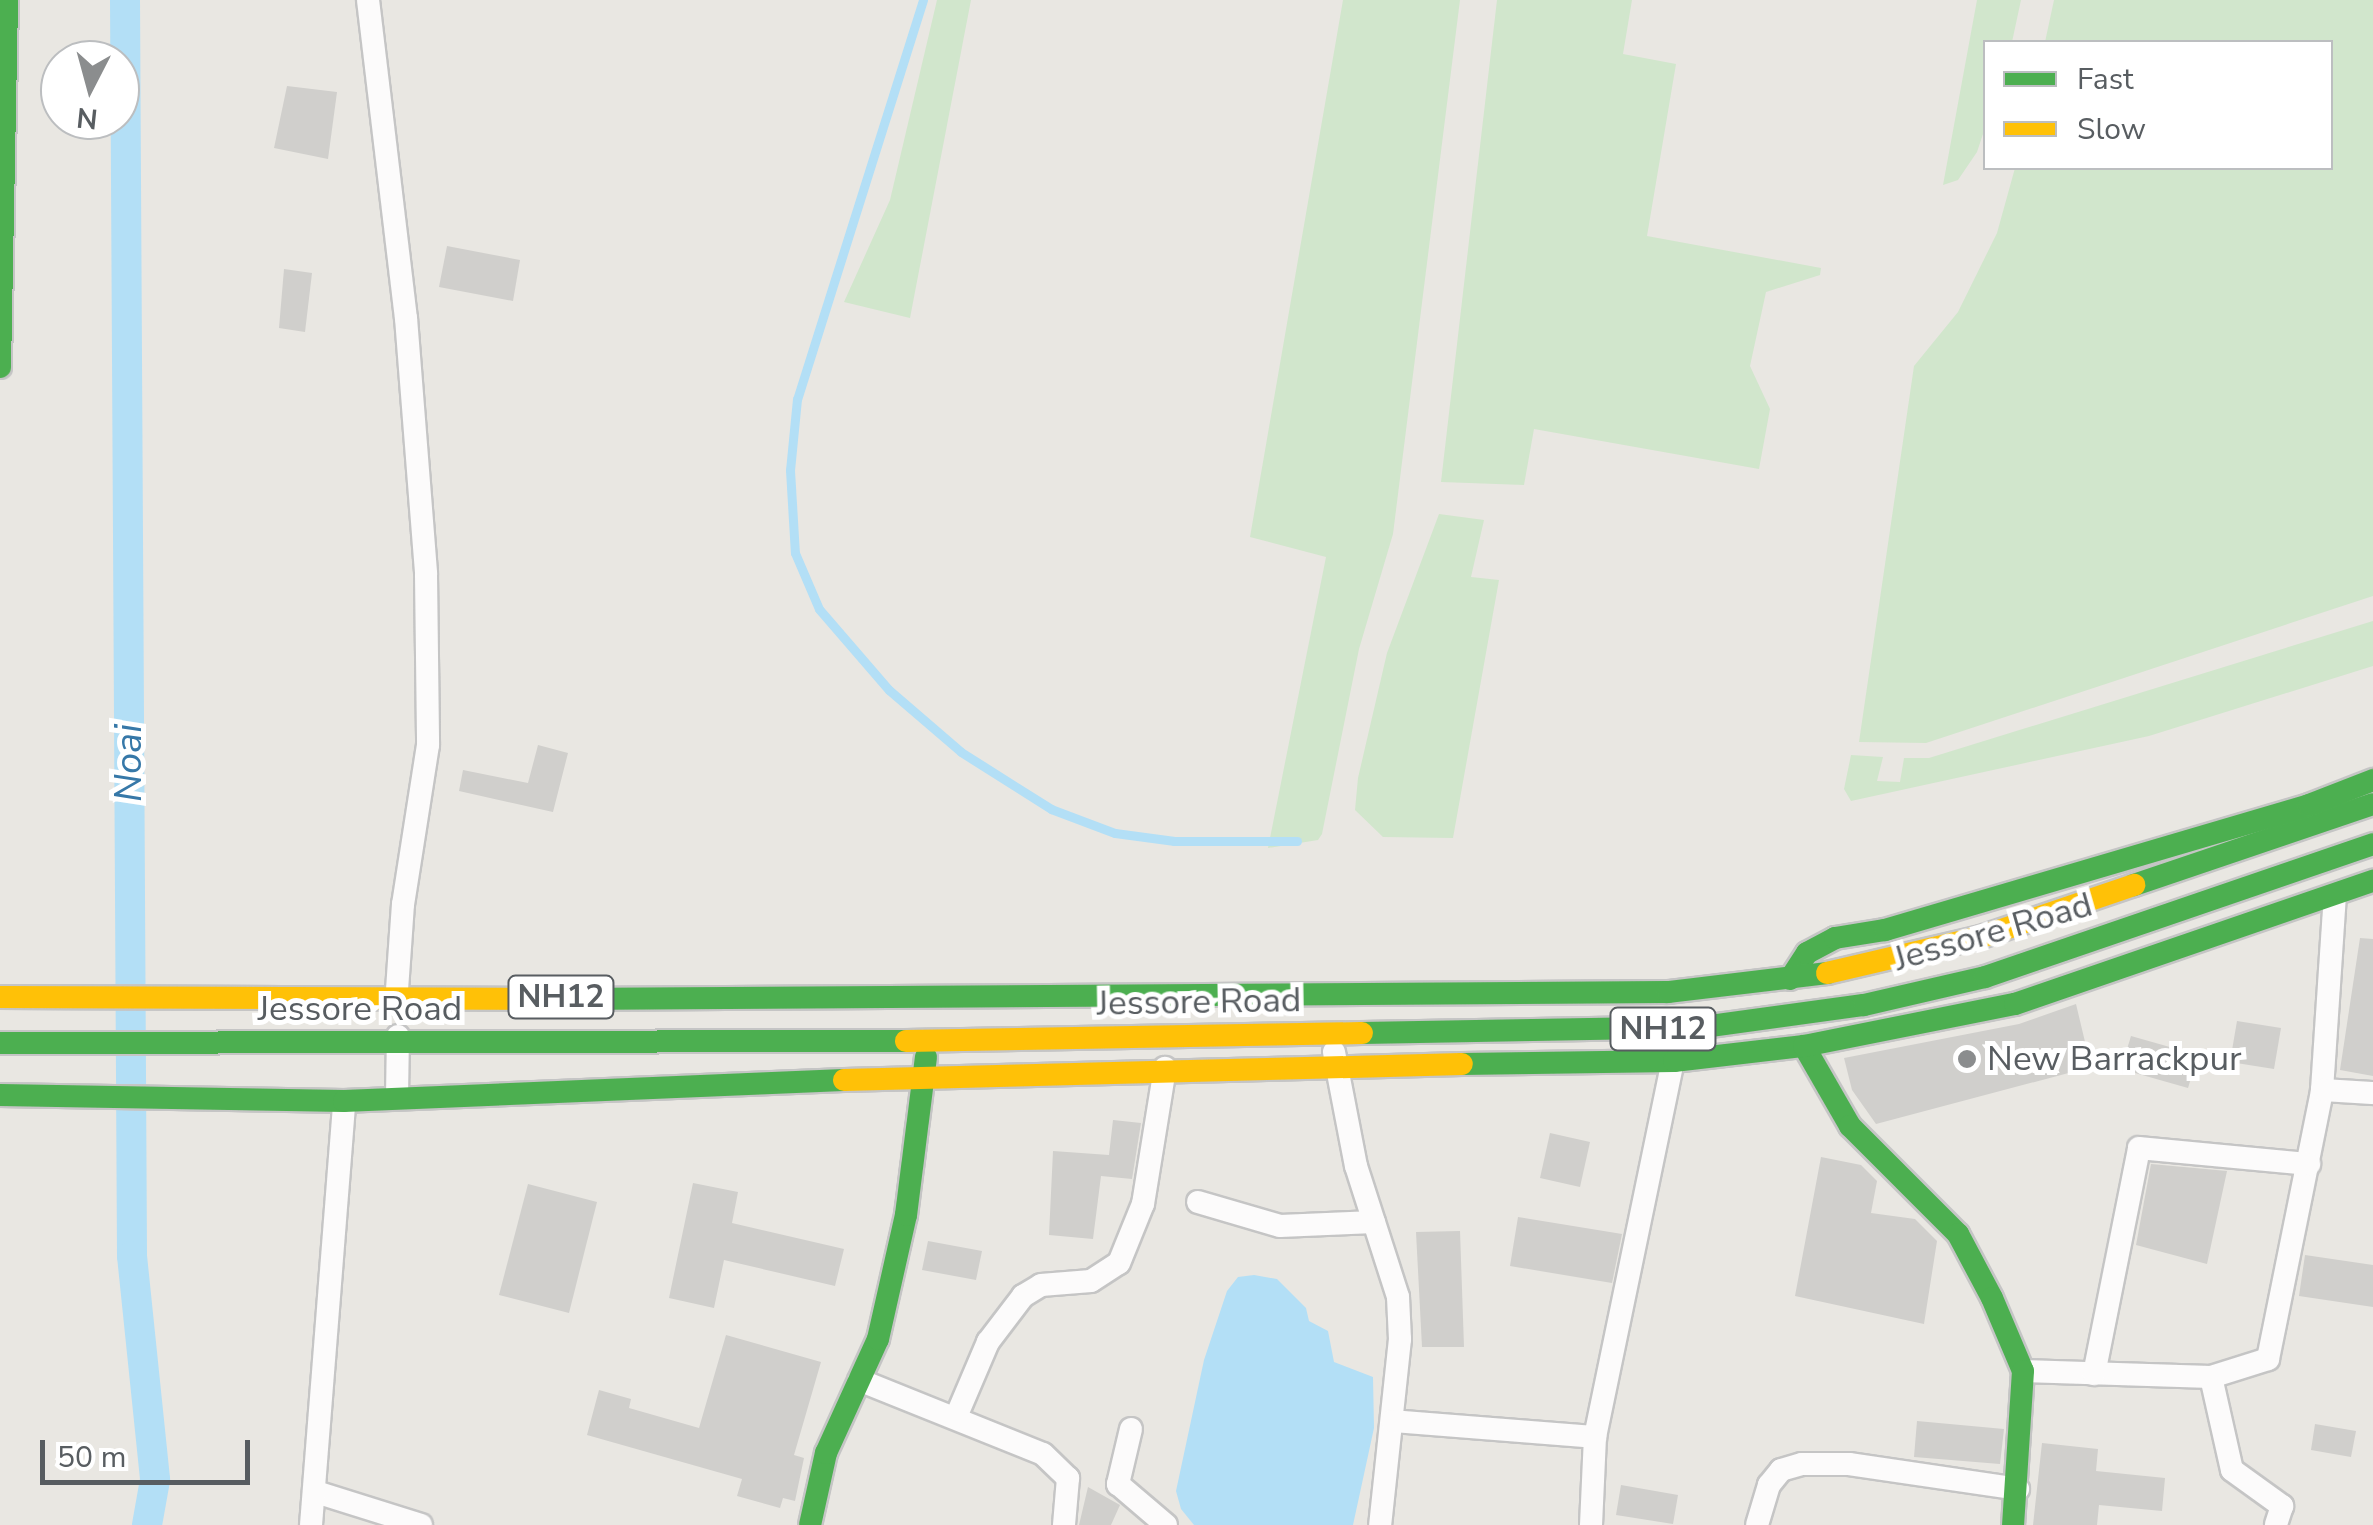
<!DOCTYPE html>
<html>
<head>
<meta charset="utf-8">
<style>
	body { margin:0 }
	#map { position:relative; width:2373px; height:1525px; overflow:hidden; background:#e9e7e2; font-family:"Nunito Sans",sans-serif }
	div>[style] { position:absolute }
	.green>* { inset:0; background:#d1e6cc }
	.water>* { inset:0; background:#b3dff6 }
	.stream>* { height:9px; margin:-4.5px; padding:0 4.5px; transform-origin:4.5px; border-radius:4.5px; background:#b3dff6 }
	.canal>* { height:30px; margin:-15px; padding:0 15px; transform-origin:15px; border-radius:15px; background:#b3dff6 }
	.building>* { inset:0; background:#d0cfcc }
	.roads { filter:drop-shadow(2px 0 #c5c5c5) drop-shadow(-2px 0 #c5c5c5) drop-shadow(0 2px #c5c5c5) drop-shadow(0 -2px #c5c5c5) }
	.street>* { height:22px; margin:-11px; padding:0 11px; transform-origin:11px; border-radius:11px; background:#fcfbfb }
	.fast>* { height:22px; margin:-11px; padding:0 11px; transform-origin:11px; border-radius:11px; background:#4caf50 }
	.slow>* { height:22px; margin:-11px; padding:0 11px; transform-origin:11px; border-radius:11px; background:#ffc107 }
	.dots>* { width:28px; height:28px; translate:-50% -50%; box-sizing:border-box; border:5px solid #fff; border-radius:50% }
	span { translate:-50% -50%; white-space:nowrap; text-align:center; line-height:1.15; -webkit-text-stroke:10px #fff; paint-order:stroke }
	.shield-label span { padding:2px 8px; background:#fff; border:2px solid; border-radius:8px; -webkit-text-stroke-width:0 }
	.shield-label { font-size:32px; color:#585d61; font-weight:700 }
	.street-label { font-size:35px; color:#585d61 }
	.poi-label { font-size:35px; color:#585d61 }
	.left { translate:0 -50%; text-align:left }
	.water-label { font-size:38px; color:#3678a8; font-style:italic }
	.legend { position:absolute; left:1983px; top:40px; width:350px; height:130px; box-sizing:border-box; background:#fff; border:2px solid #bcbec0; margin:0; padding:12px 18px; list-style:none; font-size:30px; color:#585d61 }
	.legend li { display:flex; align-items:center; gap:20px; height:50px }
	.legend b { width:50px; border:2px solid #bcbec0 }
	.north { position:absolute; left:40px; top:40px; width:100px; height:100px; box-sizing:border-box; background:#fff; border:2px solid #bcbec0; border-radius:50%; rotate:186deg; font-size:28px; font-weight:700; line-height:40px; text-align:center; color:#585d61 }
	.north::after { content:''; display:block; margin:auto; width:35px; height:45px; background:#8b8d8e; clip-path:polygon(50% 0,100% 100%,50% 72%,0 100%) }
	.scale { position:absolute; left:40px; top:1440px; width:210px; height:45px; box-sizing:border-box; border:5px solid #585d61; border-top:0; padding-left:12px; font-size:30px; line-height:35px; white-space:nowrap; color:#585d61; -webkit-text-stroke:8px #fff; paint-order:stroke }
</style>
</head>
<body>
<div id="map">
	<div class="green">
		<i style="clip-path:polygon(937px 0,971px 0,910px 318px,844px 302px,890px 200px)"></i>
		<i style="clip-path:polygon(1343px 0,1460px 0,1393px 534px,1359px 649px,1322px 834px,1318px 840px,1268px 848px,1326px 557px,1250px 537px)"></i>
		<i style="clip-path:polygon(1497px 0,1632px 0,1623px 54px,1676px 64px,1647px 236px,1821px 268px,1820px 275px,1766px 292px,1750px 366px,1770px 409px,1759px 469px,1534px 429px,1524px 485px,1441px 482px)"></i>
		<i style="clip-path:polygon(1977px 0,2021px 0,2012px 42px,1986px 42px,1985px 128px,1977px 152px,1958px 180px,1943px 185px)"></i>
		<i style="clip-path:polygon(2054px 0,2373px 0,2373px 596px,1926px 743px,1859px 742px,1914px 366px,1958px 312px,1997px 233px,2015px 168px,2330px 168px,2330px 42px,2045px 42px)"></i>
		<i style="clip-path:polygon(1439px 514px,1484px 520px,1471px 577px,1499px 580px,1453px 838px,1383px 837px,1355px 810px,1358px 778px,1387px 653px)"></i>
		<i style="clip-path:polygon(2373px 621px,2373px 666px,2149px 736px,1851px 801px,1844px 789px,1851px 755px,1883px 757px,1877px 781px,1900px 782px,1904px 758px,1929px 758px)"></i>
	</div>
	<div class="water">
		<i style="clip-path:polygon(1254px 1275px,1277px 1279px,1306px 1308px,1309px 1321px,1328px 1331px,1334px 1362px,1373px 1377px,1374px 1428px,1353px 1525px,1194px 1525px,1181px 1509px,1176px 1491px,1204px 1360px,1227px 1291px,1238px 1277px)"></i>
	</div>
	<div class="stream">
		<i style="left:923px;top:0;width:418px;rotate:107.5deg"></i>
		<i style="left:797px;top:399px;width:71px;rotate:95.6deg"></i>
		<i style="left:790px;top:470px;width:83px;rotate:86.6deg"></i>
		<i style="left:795px;top:553px;width:61px;rotate:66.8deg"></i>
		<i style="left:819px;top:609px;width:107px;rotate:49.2deg"></i>
		<i style="left:889px;top:690px;width:95px;rotate:40.7deg"></i>
		<i style="left:961px;top:752px;width:107px;rotate:32.3deg"></i>
		<i style="left:1051px;top:809px;width:68px;rotate:20.6deg"></i>
		<i style="left:1115px;top:833px;width:60px;rotate:7.7deg"></i>
		<i style="left:1174px;top:841px;width:123px"></i>
	</div>
	<div class="canal">
		<i style="left:125px;top:0;width:1256px;rotate:89.68deg"></i>
		<i style="left:132px;top:1256px;width:225px;rotate:84.1deg"></i>
		<i style="left:155px;top:1480px;width:46px;rotate:100.1deg"></i>
	</div>
	<div class="building">
		<i style="clip-path:polygon(287px 86px,337px 92px,328px 159px,274px 148px)"></i>
		<i style="clip-path:polygon(447px 246px,520px 260px,513px 301px,439px 287px)"></i>
		<i style="clip-path:polygon(284px 269px,312px 273px,305px 332px,279px 328px)"></i>
		<i style="clip-path:polygon(538px 745px,568px 753px,553px 812px,459px 791px,463px 770px,528px 783px)"></i>
		<i style="clip-path:polygon(2360px 938px,2373px 939px,2373px 1076px,2340px 1070px)"></i>
		<i style="clip-path:polygon(2076px 1004px,2091px 1067px,1876px 1124px,1852px 1090px,1844px 1058px,2019px 1024px)"></i>
		<i style="clip-path:polygon(2237px 1021px,2281px 1028px,2274px 1069px,2230px 1062px)"></i>
		<i style="clip-path:polygon(2131px 1036px,2198px 1055px,2188px 1088px,2121px 1069px)"></i>
		<i style="clip-path:polygon(1113px 1120px,1141px 1123px,1132px 1179px,1101px 1176px,1093px 1239px,1049px 1235px,1053px 1151px,1109px 1155px)"></i>
		<i style="clip-path:polygon(1550px 1133px,1590px 1142px,1580px 1187px,1540px 1178px)"></i>
		<i style="clip-path:polygon(1821px 1157px,1861px 1165px,1877px 1181px,1871px 1213px,1915px 1219px,1937px 1241px,1924px 1324px,1795px 1296px)"></i>
		<i style="clip-path:polygon(2151px 1164px,2227px 1171px,2207px 1264px,2136px 1245px)"></i>
		<i style="clip-path:polygon(693px 1183px,738px 1192px,732px 1223px,844px 1249px,835px 1286px,724px 1260px,714px 1308px,669px 1298px)"></i>
		<i style="clip-path:polygon(528px 1184px,597px 1202px,569px 1313px,499px 1295px)"></i>
		<i style="clip-path:polygon(1518px 1217px,1622px 1234px,1612px 1283px,1510px 1266px)"></i>
		<i style="clip-path:polygon(1460px 1231px,1464px 1347px,1422px 1347px,1416px 1232px)"></i>
		<i style="clip-path:polygon(928px 1241px,982px 1251px,976px 1280px,922px 1270px)"></i>
		<i style="clip-path:polygon(2305px 1255px,2373px 1265px,2373px 1307px,2299px 1296px)"></i>
		<i style="clip-path:polygon(726px 1335px,821px 1362px,794px 1455px,804px 1458px,795px 1501px,783px 1498px,780px 1508px,737px 1496px,742px 1479px,587px 1435px,599px 1390px,631px 1399px,629px 1408px,699px 1428px)"></i>
		<i style="clip-path:polygon(1917px 1421px,2004px 1429px,2000px 1464px,1914px 1457px)"></i>
		<i style="clip-path:polygon(2315px 1424px,2356px 1431px,2351px 1457px,2311px 1450px)"></i>
		<i style="clip-path:polygon(2042px 1443px,2098px 1449px,2096px 1471px,2165px 1478px,2162px 1511px,2099px 1505px,2097px 1525px,2033px 1525px)"></i>
		<i style="clip-path:polygon(1621px 1485px,1678px 1495px,1673px 1524px,1616px 1515px)"></i>
		<i style="clip-path:polygon(1088px 1487px,1120px 1505px,1111px 1525px,1079px 1525px)"></i>
	</div>
	<div class="roads">
		<div class="street">
			<i style="left:368px;top:0;width:320px;rotate:83.2deg"></i>
			<i style="left:406px;top:318px;width:257px;rotate:85.5deg"></i>
			<i style="left:426px;top:574px;width:171px;rotate:89.3deg"></i>
			<i style="left:428px;top:745px;width:161px;rotate:98.9deg"></i>
			<i style="left:403px;top:904px;width:100px;rotate:94deg"></i>
			<i style="left:1334px;top:1052px;width:116px;rotate:79.1deg"></i>
			<i style="left:1356px;top:1166px;width:138px;rotate:72.2deg"></i>
			<i style="left:1398px;top:1297px;width:42px;rotate:87.3deg"></i>
			<i style="left:1400px;top:1339px;width:187px;rotate:96.1deg"></i>
			<i style="left:2322px;top:1090px;width:195px;rotate:-86.2deg"></i>
			<i style="left:397px;top:1097px;width:61px;rotate:-89.1deg"></i>
			<i style="left:1198px;top:1202px;width:85px;rotate:16.3deg"></i>
			<i style="left:1280px;top:1226px;width:94px;rotate:-2.4deg"></i>
			<i style="left:2023px;top:1371px;width:188px;rotate:1.8deg"></i>
			<i style="left:2211px;top:1377px;width:60px;rotate:-17.5deg"></i>
			<i style="left:2268px;top:1359px;width:274px;rotate:-78.6deg"></i>
			<i style="left:2322px;top:1090px;width:51px;rotate:3.4deg"></i>
			<i style="left:2094px;top:1374px;width:230px;rotate:-78.7deg"></i>
			<i style="left:2139px;top:1148px;width:171px;rotate:5.4deg"></i>
			<i style="left:2211px;top:1377px;width:95px;rotate:77.3deg"></i>
			<i style="left:2232px;top:1470px;width:62px;rotate:35.8deg"></i>
			<i style="left:2282px;top:1506px;width:20px;rotate:108deg"></i>
			<i style="left:859px;top:1380px;width:198px;rotate:21.9deg"></i>
			<i style="left:1043px;top:1454px;width:35px;rotate:44deg"></i>
			<i style="left:1068px;top:1478px;width:47px;rotate:94.9deg"></i>
			<i style="left:956px;top:1417px;width:82px;rotate:-66.9deg"></i>
			<i style="left:988px;top:1342px;width:58px;rotate:-52.7deg"></i>
			<i style="left:1023px;top:1296px;width:21px;rotate:-31deg"></i>
			<i style="left:1041px;top:1285px;width:50px;rotate:-4.6deg"></i>
			<i style="left:1091px;top:1281px;width:33px;rotate:-33deg"></i>
			<i style="left:1119px;top:1263px;width:64px;rotate:-67.9deg"></i>
			<i style="left:1143px;top:1204px;width:138px;rotate:-80.8deg"></i>
			<i style="left:1392px;top:1421px;width:204px;rotate:4.5deg"></i>
			<i style="left:1131px;top:1429px;width:57px;rotate:103.3deg"></i>
			<i style="left:1118px;top:1484px;width:63px;rotate:40.5deg"></i>
			<i style="left:316px;top:1492px;width:110px;rotate:17.4deg"></i>
			<i style="left:311px;top:1525px;width:425px;rotate:-85.5deg"></i>
			<i style="left:1591px;top:1525px;width:88px;rotate:-87.4deg"></i>
			<i style="left:1595px;top:1437px;width:394px;rotate:-78.3deg"></i>
			<i style="left:1757px;top:1525px;width:42px;rotate:-73.3deg"></i>
			<i style="left:1769px;top:1485px;width:19px;rotate:-51deg"></i>
			<i style="left:1781px;top:1470px;width:22px;rotate:-16deg"></i>
			<i style="left:1802px;top:1464px;width:47px"></i>
			<i style="left:1849px;top:1464px;width:171px;rotate:8.4deg"></i>
		</div>
		<div class="fast">
			<i style="left:0;top:367px;width:367px;rotate:-88.9deg"></i>
			<i style="left:2134px;top:885px;width:252px;rotate:-18.7deg"></i>
			<i style="left:1790px;top:979px;width:31px;rotate:-57deg"></i>
			<i style="left:1807px;top:953px;width:32px;rotate:-28deg"></i>
			<i style="left:1835px;top:938px;width:51px;rotate:-9.1deg"></i>
			<i style="left:1885px;top:930px;width:442px;rotate:-16.4deg"></i>
			<i style="left:2309px;top:805px;width:69px;rotate:-21.3deg"></i>
			<i style="left:565px;top:999px;width:1103px;rotate:-0.36deg"></i>
			<i style="left:1668px;top:992px;width:160px;rotate:-6.8deg"></i>
			<i style="left:1362px;top:1033px;width:341px;rotate:-1deg"></i>
			<i style="left:1703px;top:1027px;width:162px;rotate:-7.8deg"></i>
			<i style="left:1864px;top:1005px;width:124px;rotate:-13deg"></i>
			<i style="left:1985px;top:977px;width:410px;rotate:-18.9deg"></i>
			<i style="left:0;top:1043px;width:906px;rotate:-0.13deg"></i>
			<i style="left:1804px;top:1046px;width:92px;rotate:60.1deg"></i>
			<i style="left:1850px;top:1126px;width:153px;rotate:45deg"></i>
			<i style="left:1958px;top:1234px;width:72px;rotate:62deg"></i>
			<i style="left:1992px;top:1298px;width:79px;rotate:67deg"></i>
			<i style="left:2023px;top:1371px;width:154px;rotate:93.7deg"></i>
			<i style="left:1462px;top:1064px;width:212px;rotate:-0.8deg"></i>
			<i style="left:1674px;top:1061px;width:131px;rotate:-6.6deg"></i>
			<i style="left:1804px;top:1046px;width:215px;rotate:-11.3deg"></i>
			<i style="left:2015px;top:1004px;width:379px;rotate:-19deg"></i>
			<i style="left:0;top:1095px;width:344px;rotate:1deg"></i>
			<i style="left:344px;top:1101px;width:500px;rotate:-2.41deg"></i>
			<i style="left:810px;top:1525px;width:74px;rotate:-77.5deg"></i>
			<i style="left:826px;top:1453px;width:125px;rotate:-65.5deg"></i>
			<i style="left:878px;top:1339px;width:127px;rotate:-77.3deg"></i>
			<i style="left:906px;top:1215px;width:159px;rotate:-82.8deg"></i>
		</div>
		<div class="slow">
			<i style="left:1827px;top:973px;width:158px;rotate:-13.2deg"></i>
			<i style="left:1981px;top:937px;width:162px;rotate:-18.8deg"></i>
			<i style="left:0;top:997px;width:565px;rotate:0.2deg"></i>
			<i style="left:906px;top:1041px;width:456px;rotate:-1deg"></i>
			<i style="left:844px;top:1080px;width:618px;rotate:-1.48deg"></i>
		</div>
	</div>
	<div class="dots">
		<i style="left:1967px;top:1059px;background:#8b8d8e"></i>
	</div>
	<div class="shield-label">
		<span style="left:561px;top:997px">NH12</span>
		<span style="left:1663px;top:1029px">NH12</span>
	</div>
	<div class="street-label">
		<span style="left:1993px;top:932px;rotate:-16deg">Jessore Road</span>
		<span style="left:1199px;top:1002px;rotate:-1deg">Jessore Road</span>
		<span style="left:360px;top:1009px">Jessore Road</span>
	</div>
	<div class="poi-label">
		<span class="left" style="left:1987px;top:1059px">New Barrackpur</span>
	</div>
	<div class="water-label">
		<span style="left:129px;top:763px;rotate:-90deg">Noai</span>
	</div>
	<ul class="legend">
	<li><b style="height:12px;background:#4caf50"></b>Fast</li>
	<li><b style="height:12px;background:#ffc107"></b>Slow</li>
	</ul>
	<div class="north">N</div>
	<div class="scale">50 m</div>
</div>
</body>
</html>
